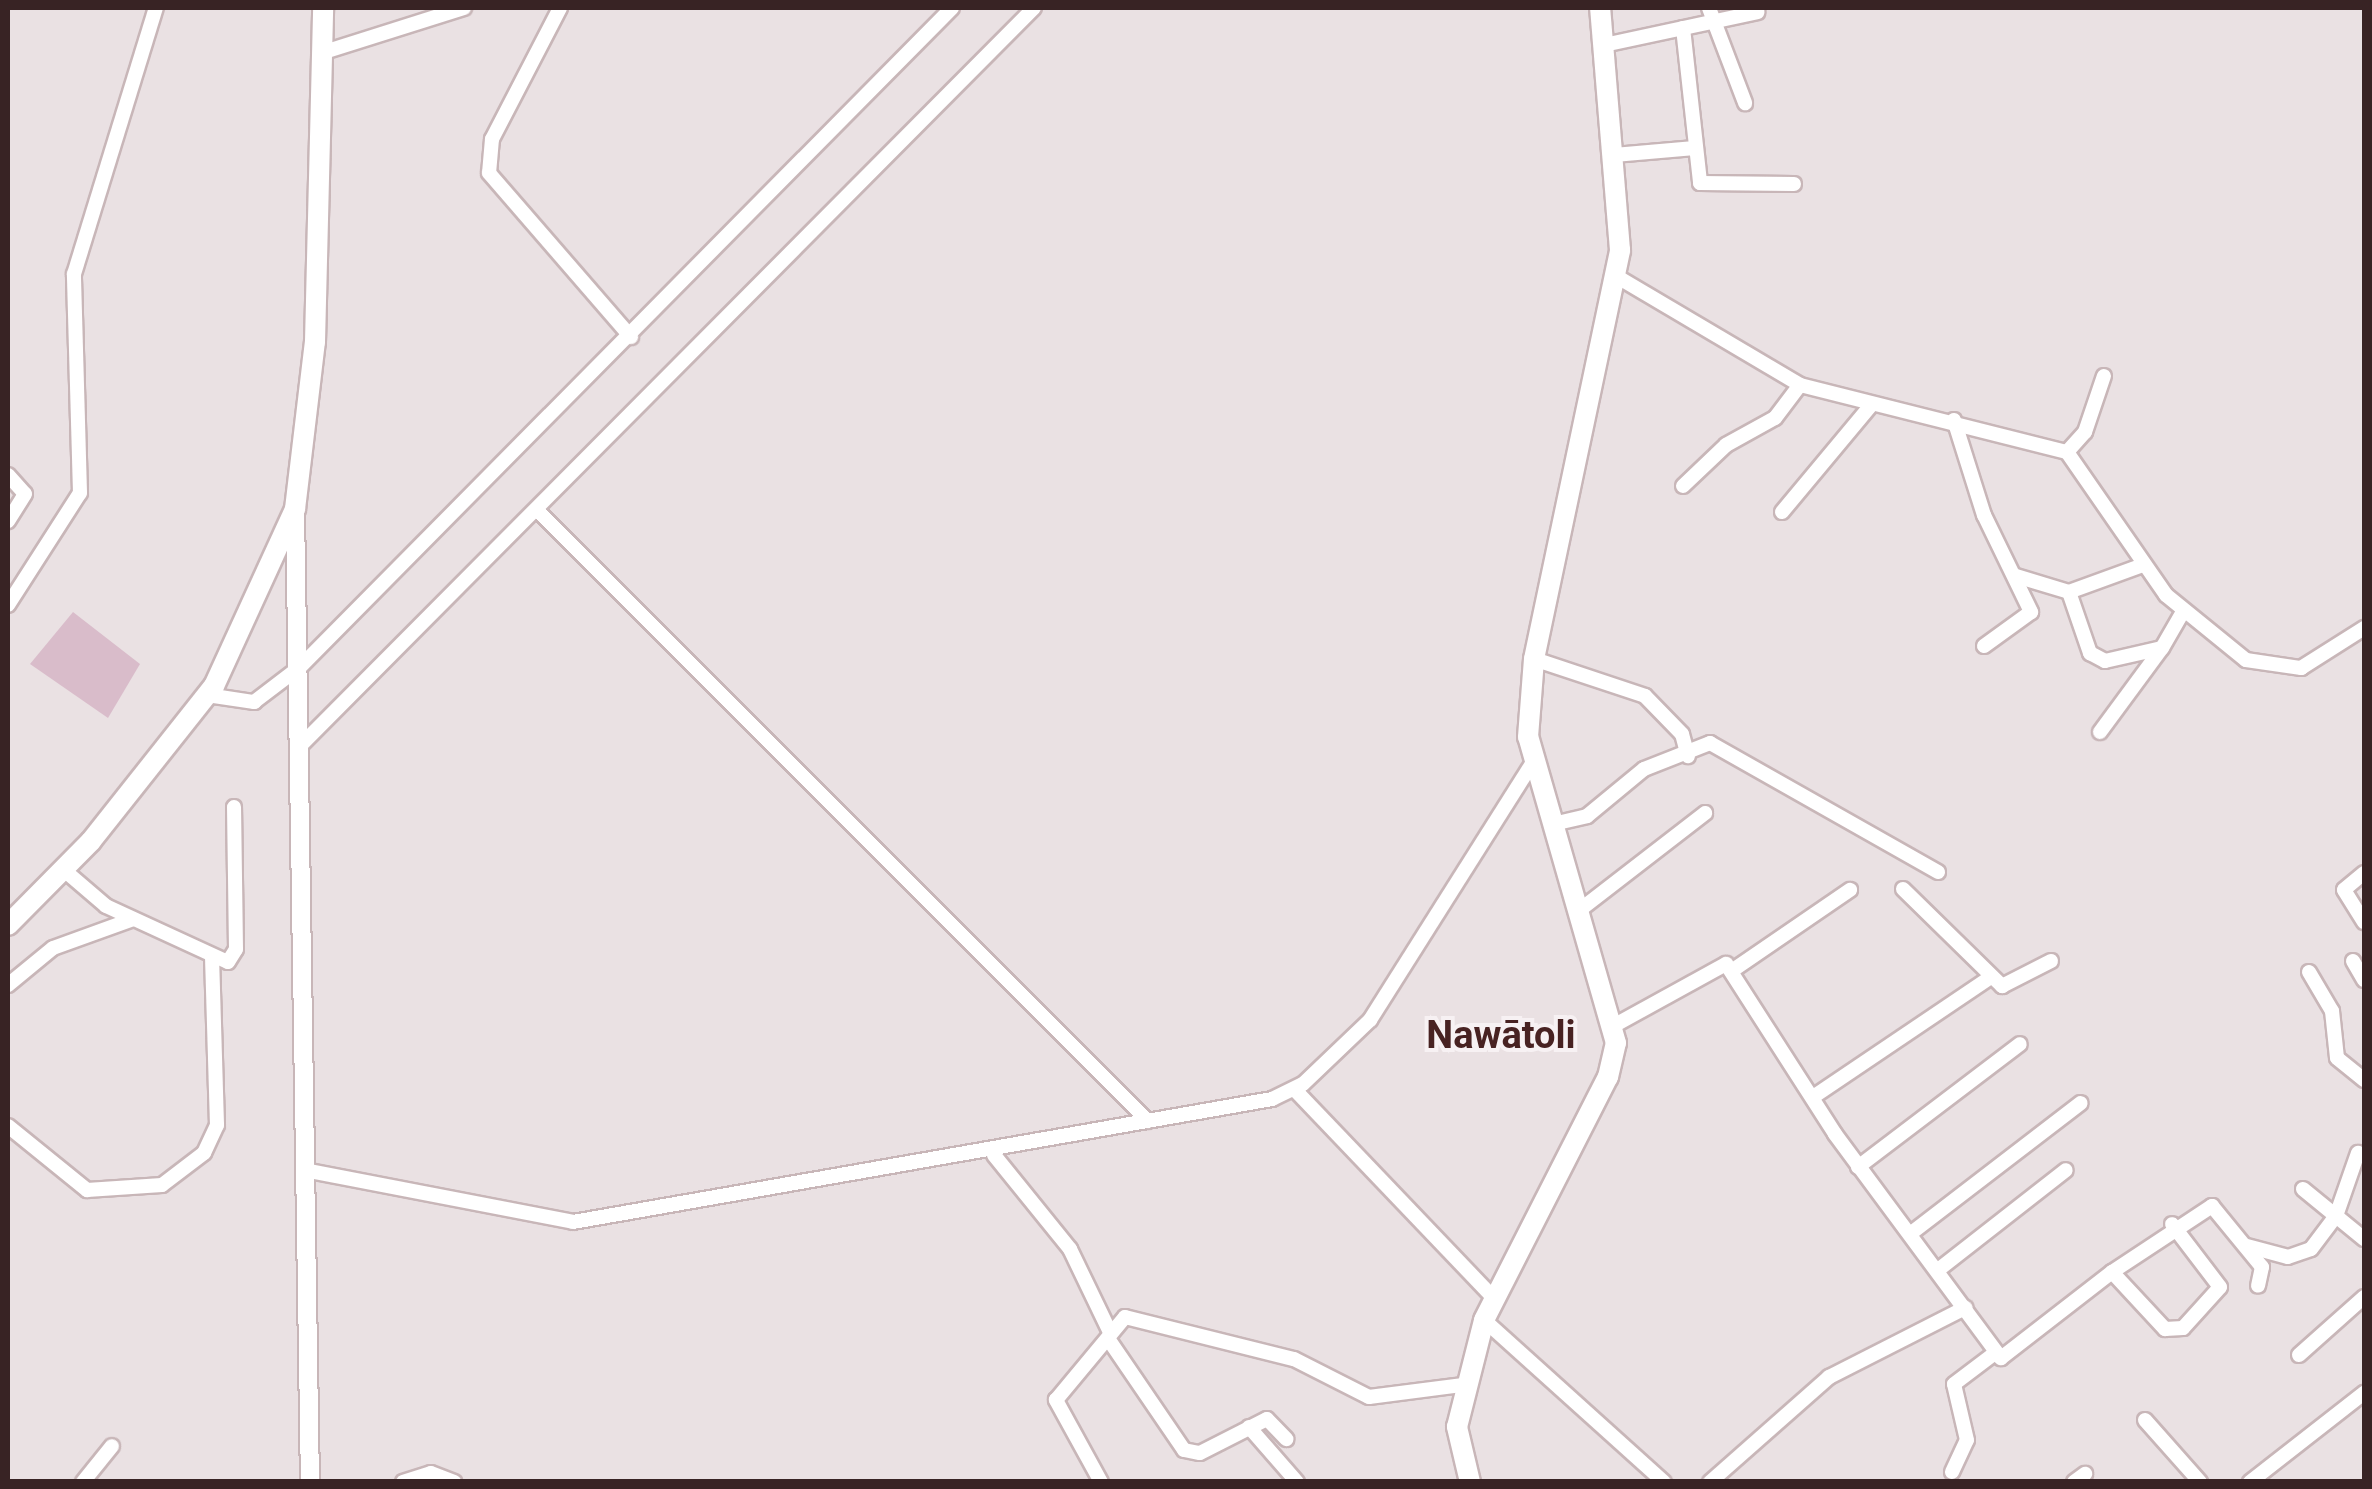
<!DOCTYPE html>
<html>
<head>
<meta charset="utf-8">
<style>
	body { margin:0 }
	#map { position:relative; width:2372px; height:1489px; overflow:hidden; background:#eae1e3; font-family:Roboto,sans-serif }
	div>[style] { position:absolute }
	.green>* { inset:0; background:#d9bcca }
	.roads { filter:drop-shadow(2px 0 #c8b6b8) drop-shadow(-2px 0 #c8b6b8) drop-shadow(0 2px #c8b6b8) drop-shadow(0 -2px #c8b6b8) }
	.minor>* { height:14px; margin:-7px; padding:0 7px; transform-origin:7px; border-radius:7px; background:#fff }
	.tertiary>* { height:18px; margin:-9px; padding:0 9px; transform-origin:9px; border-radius:9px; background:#fff }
	.secondary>* { height:20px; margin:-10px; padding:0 10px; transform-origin:10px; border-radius:10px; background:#fff }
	span { translate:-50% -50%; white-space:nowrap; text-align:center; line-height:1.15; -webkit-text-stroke:8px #f7f1f3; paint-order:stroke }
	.neighbourhood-label { font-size:38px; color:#482222; font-weight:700 }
	.frame { position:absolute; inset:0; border:10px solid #382324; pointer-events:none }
</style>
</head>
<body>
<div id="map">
	<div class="green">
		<i style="clip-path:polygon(73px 612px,140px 664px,108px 718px,30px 664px)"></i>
	</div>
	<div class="roads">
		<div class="minor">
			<i style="left:560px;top:8px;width:148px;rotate:117.4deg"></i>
			<i style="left:492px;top:139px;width:34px;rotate:95deg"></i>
			<i style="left:489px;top:173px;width:217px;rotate:49.1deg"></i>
			<i style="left:1709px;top:8px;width:102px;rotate:69.2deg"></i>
			<i style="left:1683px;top:28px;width:156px;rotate:83.7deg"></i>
			<i style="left:1700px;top:183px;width:94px;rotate:0.6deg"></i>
			<i style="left:1604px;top:45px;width:157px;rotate:-12.1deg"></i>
			<i style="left:321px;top:53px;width:150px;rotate:-17.5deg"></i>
			<i style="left:1614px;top:155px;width:81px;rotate:-4.9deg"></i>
			<i style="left:1616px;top:276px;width:214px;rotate:30.6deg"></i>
			<i style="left:1800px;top:385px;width:275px;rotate:14.1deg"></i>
			<i style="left:2067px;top:452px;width:174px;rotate:55.3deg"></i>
			<i style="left:2166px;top:595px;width:103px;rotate:39.1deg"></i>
			<i style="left:2246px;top:660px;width:56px;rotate:8.3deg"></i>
			<i style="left:2301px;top:668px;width:75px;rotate:-32.4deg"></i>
			<i style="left:1954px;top:420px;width:100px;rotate:72.5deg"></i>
			<i style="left:1984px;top:515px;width:108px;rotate:64.1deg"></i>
			<i style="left:2031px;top:612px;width:58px;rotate:144.1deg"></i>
			<i style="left:2067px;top:452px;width:27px;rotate:-48deg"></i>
			<i style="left:2085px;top:432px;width:59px;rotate:-71.3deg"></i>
			<i style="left:8px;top:475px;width:25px;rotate:48deg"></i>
			<i style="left:25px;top:494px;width:32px;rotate:122deg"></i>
			<i style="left:1683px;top:486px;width:59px;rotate:-43.6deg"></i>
			<i style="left:1726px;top:445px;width:56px;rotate:-28.9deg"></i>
			<i style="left:1775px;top:418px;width:41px;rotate:-52.9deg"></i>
			<i style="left:537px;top:510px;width:864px;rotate:45deg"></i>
			<i style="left:1782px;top:512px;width:139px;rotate:-50.2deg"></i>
			<i style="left:2143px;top:565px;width:79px;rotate:160deg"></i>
			<i style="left:2069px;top:592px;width:65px;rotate:71deg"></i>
			<i style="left:2090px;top:653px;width:17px;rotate:28deg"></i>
			<i style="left:2105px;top:661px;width:58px;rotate:-12.8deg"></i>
			<i style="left:2162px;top:648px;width:39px;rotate:-60deg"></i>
			<i style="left:2016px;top:576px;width:55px;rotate:16.8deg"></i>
			<i style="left:8px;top:605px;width:133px;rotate:-57.3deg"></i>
			<i style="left:80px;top:493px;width:219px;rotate:-91.6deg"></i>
			<i style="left:74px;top:274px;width:278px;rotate:-72.9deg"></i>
			<i style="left:1534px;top:659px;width:117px;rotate:18.4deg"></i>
			<i style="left:1645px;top:696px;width:53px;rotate:45.8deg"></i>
			<i style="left:1682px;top:734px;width:23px;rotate:75deg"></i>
			<i style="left:207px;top:695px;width:48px;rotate:8.5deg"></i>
			<i style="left:254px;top:702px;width:58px;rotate:-37.3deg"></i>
			<i style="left:300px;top:667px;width:927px;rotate:-45.31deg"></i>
			<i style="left:2100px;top:732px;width:104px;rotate:-53.6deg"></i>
			<i style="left:300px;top:746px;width:1041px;rotate:-45.16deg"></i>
			<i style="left:1553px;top:824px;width:35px;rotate:-13deg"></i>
			<i style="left:1587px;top:816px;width:74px;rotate:-39.5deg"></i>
			<i style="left:1644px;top:769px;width:71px;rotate:-21.5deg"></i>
			<i style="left:1710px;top:743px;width:262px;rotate:29.5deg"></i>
			<i style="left:64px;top:870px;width:55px;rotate:40.6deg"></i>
			<i style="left:106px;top:906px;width:134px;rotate:24.7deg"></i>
			<i style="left:228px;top:962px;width:15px;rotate:-58deg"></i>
			<i style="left:236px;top:949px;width:142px;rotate:-90.8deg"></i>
			<i style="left:2364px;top:873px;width:26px;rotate:140deg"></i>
			<i style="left:2344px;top:890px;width:38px;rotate:58deg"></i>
			<i style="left:1903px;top:889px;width:139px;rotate:44.4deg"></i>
			<i style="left:2002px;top:986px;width:55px;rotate:-27deg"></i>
			<i style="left:1581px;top:909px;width:157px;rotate:-37.7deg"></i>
			<i style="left:2353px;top:961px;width:22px;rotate:60deg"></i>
			<i style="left:1733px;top:970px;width:142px;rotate:-34.4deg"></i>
			<i style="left:2309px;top:972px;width:45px;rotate:59.5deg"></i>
			<i style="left:2332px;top:1011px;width:47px;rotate:83.9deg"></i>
			<i style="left:2337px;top:1058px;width:35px;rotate:39deg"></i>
			<i style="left:8px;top:985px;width:58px;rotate:-39.4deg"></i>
			<i style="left:53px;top:948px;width:85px;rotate:-19.9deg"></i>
			<i style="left:1615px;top:1025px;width:127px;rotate:-28.8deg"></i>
			<i style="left:1726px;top:964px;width:202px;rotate:57.3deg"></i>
			<i style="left:1835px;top:1134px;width:279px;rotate:53.5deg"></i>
			<i style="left:2001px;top:1358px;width:140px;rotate:-37.8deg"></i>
			<i style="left:2112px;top:1272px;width:78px;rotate:47.1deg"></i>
			<i style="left:2165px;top:1329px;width:18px;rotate:-3deg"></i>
			<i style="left:2183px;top:1328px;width:55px;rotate:-47.9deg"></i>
			<i style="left:2220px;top:1287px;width:79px;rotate:-127.3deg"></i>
			<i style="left:1295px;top:1090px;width:286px;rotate:46.3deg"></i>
			<i style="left:1813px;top:1097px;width:215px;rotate:-34deg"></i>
			<i style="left:8px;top:1126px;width:102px;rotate:39deg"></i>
			<i style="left:87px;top:1190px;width:75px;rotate:-3.8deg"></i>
			<i style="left:162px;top:1185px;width:53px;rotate:-37.3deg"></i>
			<i style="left:204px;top:1153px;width:31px;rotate:-65deg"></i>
			<i style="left:217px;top:1125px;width:168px;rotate:-91.7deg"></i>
			<i style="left:994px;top:1155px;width:121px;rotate:51deg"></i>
			<i style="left:1070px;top:1249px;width:90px;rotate:64.3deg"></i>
			<i style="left:1858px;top:1167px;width:203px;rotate:-37.2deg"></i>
			<i style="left:304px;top:1170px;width:274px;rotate:10.9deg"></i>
			<i style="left:573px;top:1222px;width:710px;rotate:-9.98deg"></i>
			<i style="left:1272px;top:1099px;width:34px;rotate:-26deg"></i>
			<i style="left:1303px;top:1084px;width:93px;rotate:-43.7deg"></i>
			<i style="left:1370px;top:1020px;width:305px;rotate:-57.7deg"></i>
			<i style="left:2303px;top:1189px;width:79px;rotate:39.3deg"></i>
			<i style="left:1910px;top:1234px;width:215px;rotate:-37.5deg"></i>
			<i style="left:2247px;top:1246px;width:42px;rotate:15deg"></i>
			<i style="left:2288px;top:1257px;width:24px;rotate:-19deg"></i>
			<i style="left:2311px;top:1249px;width:41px;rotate:-52.9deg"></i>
			<i style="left:2336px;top:1216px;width:67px;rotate:-70.8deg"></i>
			<i style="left:1938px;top:1270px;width:162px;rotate:-38deg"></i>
			<i style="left:2112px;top:1272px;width:120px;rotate:-33.4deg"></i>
			<i style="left:2212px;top:1206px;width:79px;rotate:50.7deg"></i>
			<i style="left:2262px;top:1267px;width:19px;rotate:102deg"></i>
			<i style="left:1484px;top:1320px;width:242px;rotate:42deg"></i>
			<i style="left:1109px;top:1340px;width:133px;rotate:55.7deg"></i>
			<i style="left:1184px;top:1450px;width:16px;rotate:11deg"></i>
			<i style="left:1200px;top:1453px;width:75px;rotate:-26.9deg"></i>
			<i style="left:1267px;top:1419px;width:28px;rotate:46deg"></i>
			<i style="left:2299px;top:1355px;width:87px;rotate:-41.7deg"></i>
			<i style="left:2145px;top:1420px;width:83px;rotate:48.4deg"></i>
			<i style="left:1249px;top:1427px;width:73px;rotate:48.9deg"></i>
			<i style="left:1952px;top:1472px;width:35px;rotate:-65deg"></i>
			<i style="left:1967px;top:1440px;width:57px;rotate:-103.1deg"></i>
			<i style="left:1954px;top:1384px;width:51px;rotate:-37.1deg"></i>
			<i style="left:83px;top:1482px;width:46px;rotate:-51.1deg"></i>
			<i style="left:403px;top:1482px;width:29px;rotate:-18deg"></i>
			<i style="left:431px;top:1473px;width:25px;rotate:21deg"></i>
			<i style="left:1101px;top:1482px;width:94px;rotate:-118.8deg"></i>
			<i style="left:1056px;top:1400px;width:108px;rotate:-50.3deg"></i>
			<i style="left:1125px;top:1317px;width:174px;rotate:14deg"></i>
			<i style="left:1294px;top:1359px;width:84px;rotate:26.9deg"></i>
			<i style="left:1369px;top:1397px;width:95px;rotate:-7.3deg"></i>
			<i style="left:1710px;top:1482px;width:159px;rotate:-41.4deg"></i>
			<i style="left:1829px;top:1377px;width:153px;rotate:-26.9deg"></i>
			<i style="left:2074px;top:1482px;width:14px;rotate:-36deg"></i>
			<i style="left:2250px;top:1482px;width:145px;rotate:-38deg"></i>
		</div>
		<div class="tertiary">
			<i style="left:295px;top:509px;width:973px;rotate:89.12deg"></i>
		</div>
		<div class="secondary">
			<i style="left:8px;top:925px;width:118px;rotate:-45.3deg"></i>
			<i style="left:91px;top:841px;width:198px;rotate:-51.6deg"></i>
			<i style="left:214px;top:686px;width:195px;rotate:-65.4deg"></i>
			<i style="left:295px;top:509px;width:168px;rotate:-83.2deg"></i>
			<i style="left:315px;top:342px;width:334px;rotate:-88.6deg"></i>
			<i style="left:1470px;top:1482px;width:57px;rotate:-103.3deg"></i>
			<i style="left:1457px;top:1427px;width:110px;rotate:-75.8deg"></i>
			<i style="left:1484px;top:1320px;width:273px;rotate:-63deg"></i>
			<i style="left:1608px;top:1077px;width:35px;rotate:-77deg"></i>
			<i style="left:1616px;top:1043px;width:318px;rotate:-106deg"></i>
			<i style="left:1528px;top:737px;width:78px;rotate:-85.6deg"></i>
			<i style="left:1534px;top:659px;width:418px;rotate:-78.1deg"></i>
			<i style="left:1620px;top:250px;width:243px;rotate:-94.7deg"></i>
		</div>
	</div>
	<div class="neighbourhood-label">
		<span style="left:1501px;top:1036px">Nawātoli</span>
	</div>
	<div class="frame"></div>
</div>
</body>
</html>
